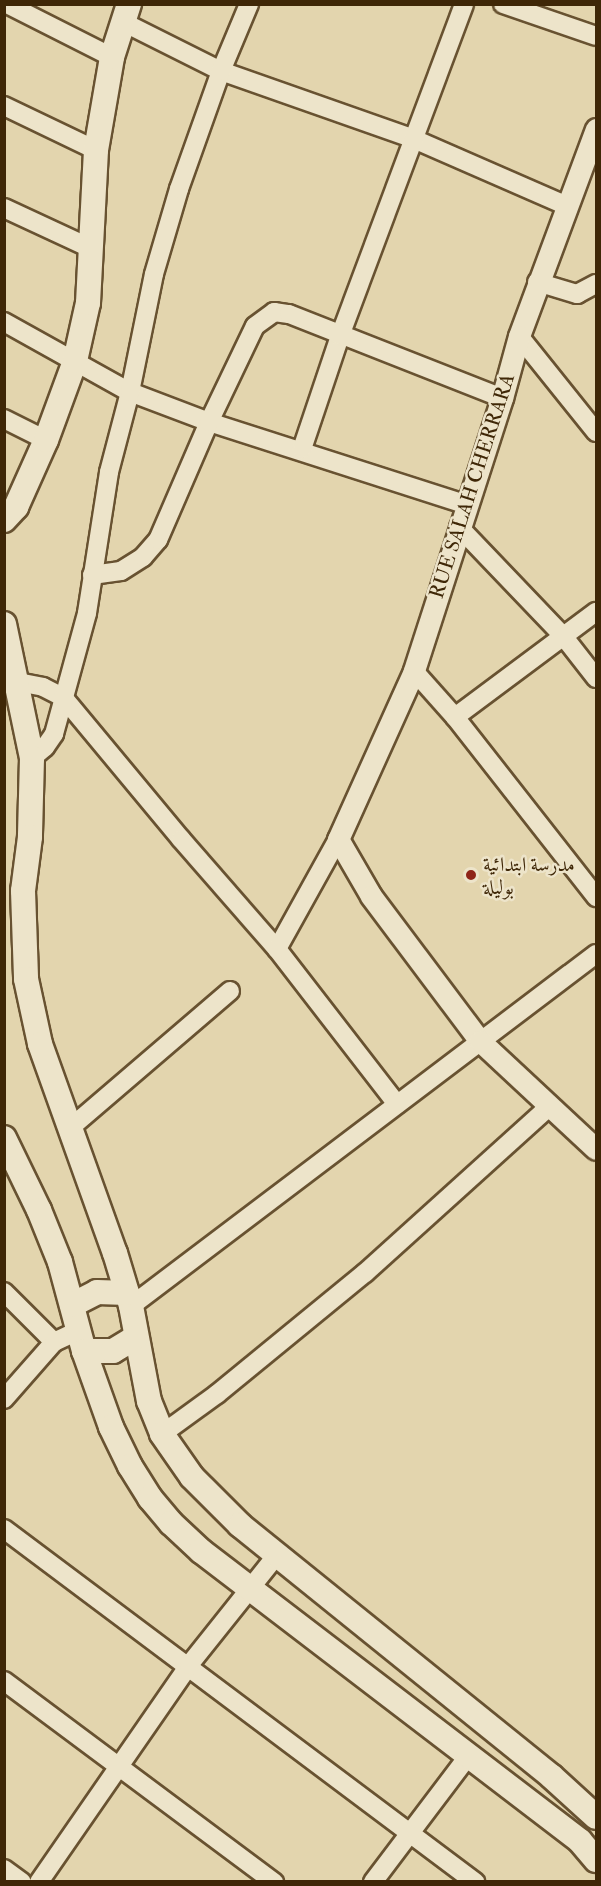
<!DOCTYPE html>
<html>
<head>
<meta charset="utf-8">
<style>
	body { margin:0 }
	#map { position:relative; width:601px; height:1886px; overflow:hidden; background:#e3d5ae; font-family:"IM FELL Double Pica",Amiri,serif }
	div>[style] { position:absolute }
	.roads { filter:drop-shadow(2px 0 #685231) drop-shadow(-2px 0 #685231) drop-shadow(0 2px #685231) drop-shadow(0 -2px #685231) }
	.minor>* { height:18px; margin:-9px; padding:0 9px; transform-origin:9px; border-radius:9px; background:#ede4ca }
	.tertiary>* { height:21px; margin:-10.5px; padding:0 10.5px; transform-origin:10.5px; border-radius:10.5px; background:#ede4ca }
	.secondary>* { height:24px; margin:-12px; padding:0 12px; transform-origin:12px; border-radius:12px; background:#ede4ca }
	.dots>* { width:16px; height:16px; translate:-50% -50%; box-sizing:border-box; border:3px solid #ede4ca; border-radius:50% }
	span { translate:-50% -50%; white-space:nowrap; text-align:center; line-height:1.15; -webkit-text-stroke:5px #ede4ca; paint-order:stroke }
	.street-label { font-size:20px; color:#3f2707 }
	.poi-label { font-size:20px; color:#3f2707 }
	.left { translate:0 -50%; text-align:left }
	.frame { position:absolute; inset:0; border:6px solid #3f2707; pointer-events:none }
</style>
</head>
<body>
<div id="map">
	<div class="roads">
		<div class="minor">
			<i style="left:7px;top:4px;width:118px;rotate:26.8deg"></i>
			<i style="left:503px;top:4px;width:98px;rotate:19deg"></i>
			<i style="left:123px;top:22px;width:110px;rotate:26.6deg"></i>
			<i style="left:221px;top:71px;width:205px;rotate:19.4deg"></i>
			<i style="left:414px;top:139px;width:167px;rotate:23.6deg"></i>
			<i style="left:4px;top:106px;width:102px;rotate:25.6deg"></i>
			<i style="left:4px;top:208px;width:95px;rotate:24.9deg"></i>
			<i style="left:537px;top:282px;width:42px;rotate:16.7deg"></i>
			<i style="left:577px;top:294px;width:21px;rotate:-28deg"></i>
			<i style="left:4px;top:322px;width:144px;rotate:29.1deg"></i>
			<i style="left:130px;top:392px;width:85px;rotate:20.8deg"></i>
			<i style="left:209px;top:422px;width:272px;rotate:17.8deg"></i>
			<i style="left:519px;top:336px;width:123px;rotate:51.3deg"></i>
			<i style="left:4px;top:419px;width:47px;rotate:26.6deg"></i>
			<i style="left:302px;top:449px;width:119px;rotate:-71.4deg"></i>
			<i style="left:340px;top:336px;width:354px;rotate:-69.5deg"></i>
			<i style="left:459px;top:527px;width:152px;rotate:46.3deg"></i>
			<i style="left:564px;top:637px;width:52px;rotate:52deg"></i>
			<i style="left:92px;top:575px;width:29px;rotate:-8deg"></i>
			<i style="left:121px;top:571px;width:26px;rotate:-32deg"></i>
			<i style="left:143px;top:557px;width:23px;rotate:-49deg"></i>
			<i style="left:158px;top:540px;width:129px;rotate:-66.6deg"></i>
			<i style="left:209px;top:422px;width:106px;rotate:-64.4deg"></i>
			<i style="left:255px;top:326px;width:24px;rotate:-36deg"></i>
			<i style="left:274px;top:312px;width:15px;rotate:8deg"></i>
			<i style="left:289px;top:314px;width:229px;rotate:21.5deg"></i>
			<i style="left:414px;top:671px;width:62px;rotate:48.3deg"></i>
			<i style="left:455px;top:717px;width:229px;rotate:51.9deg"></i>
			<i style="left:18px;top:682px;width:25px;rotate:11deg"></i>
			<i style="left:43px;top:687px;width:22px;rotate:27deg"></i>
			<i style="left:63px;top:697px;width:185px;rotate:50.3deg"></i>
			<i style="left:181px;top:839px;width:146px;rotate:48.9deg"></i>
			<i style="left:277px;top:949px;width:196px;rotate:52.3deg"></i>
			<i style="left:455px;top:717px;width:176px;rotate:-36.7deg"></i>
			<i style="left:32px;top:758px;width:17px;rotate:-40deg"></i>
			<i style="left:45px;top:747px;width:16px;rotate:-55deg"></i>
			<i style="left:54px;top:734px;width:125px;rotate:-74.7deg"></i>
			<i style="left:87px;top:613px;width:143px;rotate:-81.1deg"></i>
			<i style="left:109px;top:472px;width:83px;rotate:-75.3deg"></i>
			<i style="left:130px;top:392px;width:120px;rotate:-78.5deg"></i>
			<i style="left:154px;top:274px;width:89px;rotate:-73.6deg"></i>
			<i style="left:179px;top:189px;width:125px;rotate:-70.4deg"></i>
			<i style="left:221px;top:71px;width:73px;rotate:-67.3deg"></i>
			<i style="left:277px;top:949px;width:126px;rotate:-61deg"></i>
			<i style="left:69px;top:1129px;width:212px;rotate:-40.6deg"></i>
			<i style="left:4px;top:1292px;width:71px;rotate:45deg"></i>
			<i style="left:131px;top:1306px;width:583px;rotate:-37.13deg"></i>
			<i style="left:4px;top:1399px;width:76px;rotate:-48.7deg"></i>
			<i style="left:54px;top:1342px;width:26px;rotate:-25deg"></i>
			<i style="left:162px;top:1434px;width:68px;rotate:-36deg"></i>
			<i style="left:217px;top:1394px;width:191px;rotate:-39.3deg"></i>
			<i style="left:365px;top:1273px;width:248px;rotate:-42.1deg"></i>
			<i style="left:4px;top:1529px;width:589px;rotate:36.85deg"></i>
			<i style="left:4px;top:1681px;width:337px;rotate:36.7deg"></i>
			<i style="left:4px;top:1869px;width:22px;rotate:36deg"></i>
			<i style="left:39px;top:1882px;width:264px;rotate:-55.3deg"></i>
			<i style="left:189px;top:1665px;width:139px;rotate:-51.4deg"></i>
			<i style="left:373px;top:1882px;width:159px;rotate:-52.9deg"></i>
		</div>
		<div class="tertiary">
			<i style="left:596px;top:129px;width:221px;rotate:110.4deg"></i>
			<i style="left:519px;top:336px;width:64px;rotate:105.3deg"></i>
			<i style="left:502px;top:398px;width:287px;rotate:107.9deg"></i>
			<i style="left:414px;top:671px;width:184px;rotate:114.3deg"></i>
			<i style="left:338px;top:839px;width:66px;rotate:59.9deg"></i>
			<i style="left:371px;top:896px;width:181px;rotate:53.1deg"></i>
			<i style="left:480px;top:1041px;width:158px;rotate:43deg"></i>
		</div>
		<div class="secondary">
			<i style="left:4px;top:520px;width:18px;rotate:-47deg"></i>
			<i style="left:16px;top:507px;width:73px;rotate:-65.9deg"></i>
			<i style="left:46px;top:440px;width:84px;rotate:-69.8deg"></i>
			<i style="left:75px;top:361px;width:59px;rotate:-77.4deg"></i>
			<i style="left:88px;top:303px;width:153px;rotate:-87deg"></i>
			<i style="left:96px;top:150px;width:94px;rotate:-80.2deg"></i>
			<i style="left:112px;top:57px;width:56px;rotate:-72.2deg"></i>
			<i style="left:4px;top:624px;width:137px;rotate:78.2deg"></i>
			<i style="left:32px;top:758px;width:79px;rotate:91.5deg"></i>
			<i style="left:30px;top:837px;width:54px;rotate:97.4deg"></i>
			<i style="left:23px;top:891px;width:88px;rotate:88deg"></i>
			<i style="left:26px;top:979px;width:66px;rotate:77.8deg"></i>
			<i style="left:40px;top:1044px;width:222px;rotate:70.3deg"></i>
			<i style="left:115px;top:1253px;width:55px;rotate:73.2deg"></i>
			<i style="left:131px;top:1306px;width:97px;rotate:79.3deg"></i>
			<i style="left:149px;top:1401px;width:35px;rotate:68deg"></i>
			<i style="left:162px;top:1434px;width:52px;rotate:55.1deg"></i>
			<i style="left:192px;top:1477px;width:68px;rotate:45deg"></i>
			<i style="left:240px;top:1525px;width:400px;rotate:38.9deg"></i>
			<i style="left:551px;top:1776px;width:61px;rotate:42.3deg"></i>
			<i style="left:4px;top:1138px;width:80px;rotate:64.1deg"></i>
			<i style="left:39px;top:1210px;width:56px;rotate:68deg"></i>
			<i style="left:60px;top:1262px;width:92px;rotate:74.9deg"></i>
			<i style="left:84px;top:1351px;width:81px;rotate:70.4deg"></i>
			<i style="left:111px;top:1427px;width:43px;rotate:64deg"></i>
			<i style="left:130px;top:1466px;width:38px;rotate:58deg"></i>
			<i style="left:150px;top:1498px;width:33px;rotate:50deg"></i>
			<i style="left:171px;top:1523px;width:41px;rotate:43deg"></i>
			<i style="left:201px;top:1551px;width:477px;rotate:37.4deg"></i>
			<i style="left:580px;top:1841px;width:25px;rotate:50deg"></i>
			<i style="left:72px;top:1305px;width:28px;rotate:-27deg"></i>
			<i style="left:97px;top:1292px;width:30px;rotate:2deg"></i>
			<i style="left:84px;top:1351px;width:29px"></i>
			<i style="left:113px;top:1351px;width:27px;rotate:-31deg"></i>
		</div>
	</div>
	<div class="dots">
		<i style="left:471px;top:875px;background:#8f2418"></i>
	</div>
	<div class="street-label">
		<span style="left:472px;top:486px;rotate:-72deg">RUE SALAH CHERRARA</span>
	</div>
	<div class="poi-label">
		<span class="left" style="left:483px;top:876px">مدرسة ابتدائية<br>بوليلة</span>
	</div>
	<div class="frame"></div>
</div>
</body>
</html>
